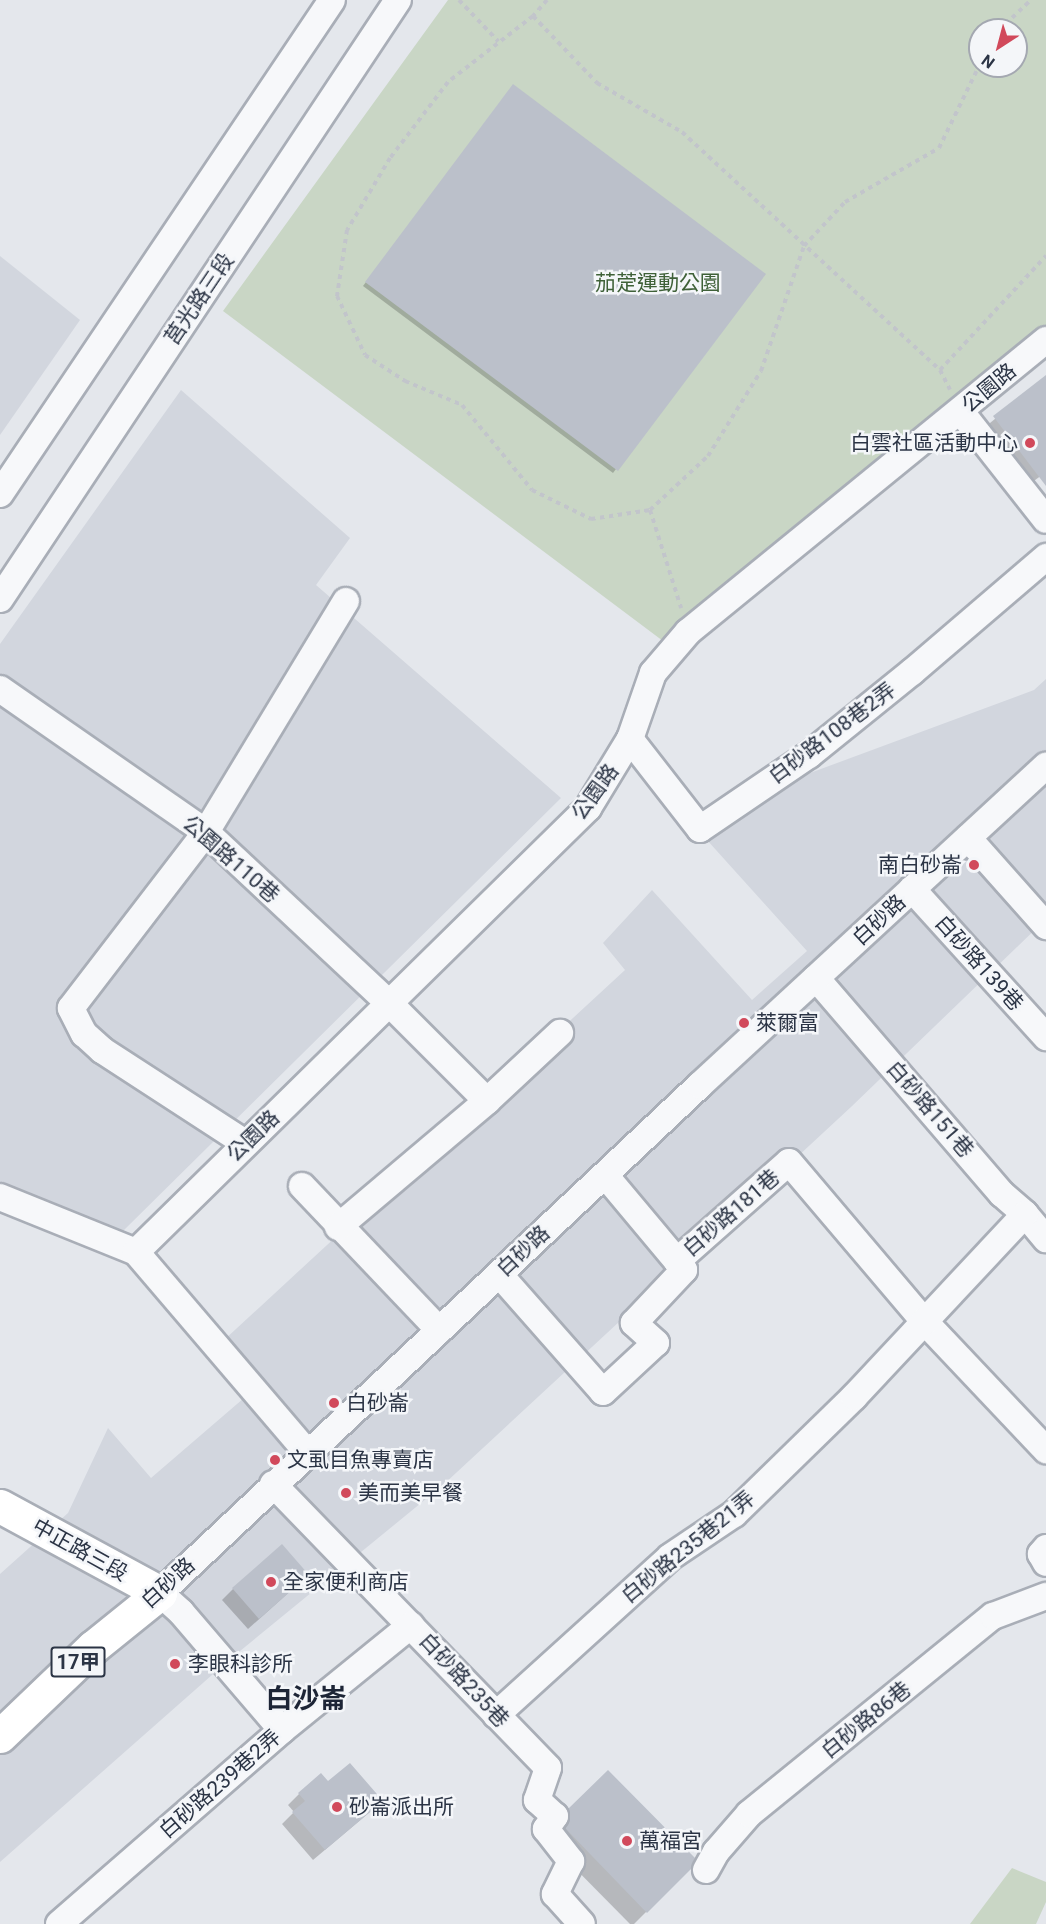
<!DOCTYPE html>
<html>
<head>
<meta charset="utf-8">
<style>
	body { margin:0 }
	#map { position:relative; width:1046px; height:1924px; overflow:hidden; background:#e4e7ec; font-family:Roboto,"Noto Sans TC",sans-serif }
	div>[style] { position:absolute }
	.built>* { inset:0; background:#d2d6de }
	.green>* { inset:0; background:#c9d6c5 }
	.shadow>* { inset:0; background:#0003 }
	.building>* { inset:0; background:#bbc0ca }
	.path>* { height:4px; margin-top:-2px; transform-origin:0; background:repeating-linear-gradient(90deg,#c2c5cb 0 4.5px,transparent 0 9px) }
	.roads { filter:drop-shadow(2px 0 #a9aeb7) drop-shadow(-2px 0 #a9aeb7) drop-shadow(0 2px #a9aeb7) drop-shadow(0 -2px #a9aeb7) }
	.minor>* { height:26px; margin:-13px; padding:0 13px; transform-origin:13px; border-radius:13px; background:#f7f8fa }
	.major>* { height:33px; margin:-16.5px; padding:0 16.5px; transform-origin:16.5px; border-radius:16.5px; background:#fff }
	.dots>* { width:16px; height:16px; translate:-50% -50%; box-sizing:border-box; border:3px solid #f4f6f9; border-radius:50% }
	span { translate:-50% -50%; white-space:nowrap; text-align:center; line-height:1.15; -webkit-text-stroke:5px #f4f6f9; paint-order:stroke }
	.shield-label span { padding:2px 4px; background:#f4f6f9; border:2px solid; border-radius:4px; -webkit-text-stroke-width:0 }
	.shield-label { font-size:20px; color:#2b3445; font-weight:700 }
	.park-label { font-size:21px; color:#3f6138 }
	.street-label { font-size:21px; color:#2b3445 }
	.poi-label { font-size:21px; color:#2b3445 }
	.right { translate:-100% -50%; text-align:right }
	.left { translate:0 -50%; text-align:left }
	.district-label { font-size:27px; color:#1d2536; font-weight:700 }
	.north { position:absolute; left:968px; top:18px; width:60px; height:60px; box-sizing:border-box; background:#f4f6f9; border:2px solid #a4a8b1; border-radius:50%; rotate:216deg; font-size:16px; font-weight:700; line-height:24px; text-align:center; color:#2b3445 }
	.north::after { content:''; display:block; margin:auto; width:21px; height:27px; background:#d1495b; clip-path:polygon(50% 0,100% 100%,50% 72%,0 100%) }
</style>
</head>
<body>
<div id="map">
	<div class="built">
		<i style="clip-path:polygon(0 256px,80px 320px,0 435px)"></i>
		<i style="clip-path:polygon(181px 390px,350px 538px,316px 585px,561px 798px,122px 1232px,0 1183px,0 644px)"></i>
		<i style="clip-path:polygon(1046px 679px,1046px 919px,851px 1107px,443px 1485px,229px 1660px,0 1862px,0 1574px,68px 1513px,108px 1428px,151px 1478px,244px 1398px,210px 1353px,625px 970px,603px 943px,652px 890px,752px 1000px,807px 951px,707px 840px,775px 786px,1034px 690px)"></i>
	</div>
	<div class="green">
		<i style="clip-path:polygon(evenodd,448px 0,1046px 0,1046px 328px,667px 644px,223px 311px,448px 0,980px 30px,1016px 30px,1016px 66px,980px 66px,980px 30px)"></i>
		<i style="clip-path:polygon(1012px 1868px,1046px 1882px,1046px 1902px,1036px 1924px,970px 1924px)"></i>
	</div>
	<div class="shadow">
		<i style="clip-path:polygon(510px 90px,764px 274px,613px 473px,363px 286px)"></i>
		<i style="clip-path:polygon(1046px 377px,1046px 472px,1023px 489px,979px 432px)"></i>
		<i style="clip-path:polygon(296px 1586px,248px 1629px,222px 1600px,233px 1589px)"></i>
		<i style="clip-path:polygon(608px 1772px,690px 1868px,634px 1924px,630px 1924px,551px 1844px,554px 1825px)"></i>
		<i style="clip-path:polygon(328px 1783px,370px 1812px,313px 1860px,282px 1824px,294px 1812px,288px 1805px,299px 1794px)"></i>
	</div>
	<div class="building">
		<i style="clip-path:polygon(513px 84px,766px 274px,618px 471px,365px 282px)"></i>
		<i style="clip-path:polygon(1046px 375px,1046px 486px,993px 416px)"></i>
		<i style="clip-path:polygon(282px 1544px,309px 1575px,259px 1619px,232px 1588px)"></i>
		<i style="clip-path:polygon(350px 1763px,383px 1801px,325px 1850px,292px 1812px,305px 1801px,298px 1793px,321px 1773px,328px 1781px)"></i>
		<i style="clip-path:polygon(608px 1770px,695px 1858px,691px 1869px,647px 1913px,565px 1828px,570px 1818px,568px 1809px)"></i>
	</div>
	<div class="path">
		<i style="left:459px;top:0;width:57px;rotate:46.4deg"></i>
		<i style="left:547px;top:0;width:21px;rotate:131deg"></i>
		<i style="left:533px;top:16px;width:108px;rotate:142.2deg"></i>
		<i style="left:448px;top:82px;width:96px;rotate:127.3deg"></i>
		<i style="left:390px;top:158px;width:84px;rotate:120.8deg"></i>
		<i style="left:347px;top:230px;width:67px;rotate:98.6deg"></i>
		<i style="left:337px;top:296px;width:65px;rotate:64.6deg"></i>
		<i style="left:365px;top:355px;width:48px;rotate:33deg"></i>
		<i style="left:405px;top:381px;width:62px;rotate:22.8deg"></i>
		<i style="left:462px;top:405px;width:110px;rotate:50.5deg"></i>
		<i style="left:532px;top:490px;width:66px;rotate:26.2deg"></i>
		<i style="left:591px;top:519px;width:60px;rotate:-8.7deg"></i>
		<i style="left:650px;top:510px;width:79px;rotate:-43deg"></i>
		<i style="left:708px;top:456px;width:100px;rotate:-58.1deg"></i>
		<i style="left:761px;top:371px;width:132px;rotate:-71deg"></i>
		<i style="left:804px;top:246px;width:60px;rotate:-47deg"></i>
		<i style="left:845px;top:202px;width:108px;rotate:-29.9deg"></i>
		<i style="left:939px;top:148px;width:93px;rotate:-64deg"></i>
		<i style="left:533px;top:16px;width:93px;rotate:46.3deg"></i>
		<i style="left:597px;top:83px;width:98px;rotate:30deg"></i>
		<i style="left:682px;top:132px;width:351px;rotate:42.7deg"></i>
		<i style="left:940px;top:370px;width:22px;rotate:63deg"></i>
		<i style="left:999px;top:30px;width:44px;rotate:-43.2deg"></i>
		<i style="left:940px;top:370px;width:156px;rotate:-47.1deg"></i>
		<i style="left:650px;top:510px;width:103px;rotate:72.4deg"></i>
	</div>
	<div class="roads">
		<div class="minor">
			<i style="left:961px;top:412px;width:137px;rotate:51.8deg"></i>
			<i style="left:0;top:494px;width:595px;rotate:-56.1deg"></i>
			<i style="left:0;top:599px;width:719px;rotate:-56.4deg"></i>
			<i style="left:0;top:689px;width:251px;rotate:34.8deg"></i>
			<i style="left:206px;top:832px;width:252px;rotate:43.1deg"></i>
			<i style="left:390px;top:1004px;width:137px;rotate:45deg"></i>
			<i style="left:630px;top:739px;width:114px;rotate:52.1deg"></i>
			<i style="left:700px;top:829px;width:132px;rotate:-34.2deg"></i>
			<i style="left:809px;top:755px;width:132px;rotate:-38.9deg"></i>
			<i style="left:912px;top:672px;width:177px;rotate:-40.6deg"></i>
			<i style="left:968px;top:838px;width:118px;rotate:48.4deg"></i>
			<i style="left:912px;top:889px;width:200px;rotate:47.8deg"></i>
			<i style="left:816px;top:978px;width:285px;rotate:49.3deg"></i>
			<i style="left:1002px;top:1194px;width:30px;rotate:41deg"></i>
			<i style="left:1025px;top:1214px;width:33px;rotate:50deg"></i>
			<i style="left:245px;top:1143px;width:171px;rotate:-147deg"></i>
			<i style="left:102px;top:1050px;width:24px;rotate:-138deg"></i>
			<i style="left:84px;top:1034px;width:29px;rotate:-117deg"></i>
			<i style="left:71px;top:1008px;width:222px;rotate:-52.5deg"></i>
			<i style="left:206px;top:832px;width:270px;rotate:-58.8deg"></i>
			<i style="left:605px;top:1175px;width:112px;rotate:50.1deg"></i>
			<i style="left:677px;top:1261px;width:149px;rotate:-41.5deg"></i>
			<i style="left:789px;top:1162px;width:209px;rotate:49.7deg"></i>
			<i style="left:924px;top:1321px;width:178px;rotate:46.6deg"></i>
			<i style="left:302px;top:1186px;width:199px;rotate:46.4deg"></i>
			<i style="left:0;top:1197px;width:147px;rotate:22deg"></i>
			<i style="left:136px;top:1252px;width:263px;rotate:49.5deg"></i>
			<i style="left:338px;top:1227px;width:195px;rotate:-40.2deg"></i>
			<i style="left:487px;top:1101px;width:100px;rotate:-43deg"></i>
			<i style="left:136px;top:1252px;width:634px;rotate:-44.49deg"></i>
			<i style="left:588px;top:808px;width:81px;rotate:-58.7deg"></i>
			<i style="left:630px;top:739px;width:70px;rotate:-70.8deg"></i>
			<i style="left:653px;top:673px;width:54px;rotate:-49.5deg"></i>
			<i style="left:688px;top:632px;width:462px;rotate:-39.2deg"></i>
			<i style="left:499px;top:1274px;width:157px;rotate:48.6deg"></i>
			<i style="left:603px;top:1392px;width:72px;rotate:-42.8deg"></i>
			<i style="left:656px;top:1343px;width:30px;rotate:-138deg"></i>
			<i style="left:634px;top:1323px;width:73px;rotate:-46.7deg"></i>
			<i style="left:684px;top:1270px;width:11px;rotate:-128deg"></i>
			<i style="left:273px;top:1484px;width:395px;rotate:45.9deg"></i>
			<i style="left:548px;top:1768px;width:34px;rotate:109deg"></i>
			<i style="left:537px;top:1800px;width:24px;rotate:42deg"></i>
			<i style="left:555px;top:1816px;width:16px;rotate:125deg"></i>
			<i style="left:546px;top:1829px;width:41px;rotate:52deg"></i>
			<i style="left:571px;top:1861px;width:37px;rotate:116deg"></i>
			<i style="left:555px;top:1894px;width:40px;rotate:48deg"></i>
			<i style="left:1046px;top:1548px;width:8px;rotate:130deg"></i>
			<i style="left:1041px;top:1554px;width:10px;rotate:61deg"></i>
			<i style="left:496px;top:1715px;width:235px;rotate:-42.2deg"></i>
			<i style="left:670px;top:1557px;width:77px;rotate:-33.9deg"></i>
			<i style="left:734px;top:1514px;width:168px;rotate:-44.3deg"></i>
			<i style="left:854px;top:1397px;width:250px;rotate:-46.9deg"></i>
			<i style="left:282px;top:1730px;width:155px;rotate:-130.6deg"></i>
			<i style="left:181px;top:1612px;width:28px;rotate:-138deg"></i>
			<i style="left:160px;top:1593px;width:741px;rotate:-43.25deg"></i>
			<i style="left:700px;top:1085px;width:471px;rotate:-42.7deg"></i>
			<i style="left:706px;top:1870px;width:21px;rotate:-61deg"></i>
			<i style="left:716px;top:1852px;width:50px;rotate:-49deg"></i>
			<i style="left:749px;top:1814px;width:314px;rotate:-39.1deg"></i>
			<i style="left:993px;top:1616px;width:57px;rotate:-20.7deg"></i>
			<i style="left:59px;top:1924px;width:296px;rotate:-41deg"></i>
			<i style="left:282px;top:1730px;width:166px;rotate:-39.1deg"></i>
		</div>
		<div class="major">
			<i style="left:0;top:1506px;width:182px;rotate:28.5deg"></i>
			<i style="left:160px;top:1593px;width:86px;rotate:141.1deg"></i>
			<i style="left:93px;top:1647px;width:129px;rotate:136.3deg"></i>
		</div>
	</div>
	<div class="dots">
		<i style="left:1030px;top:443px;background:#d1495b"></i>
		<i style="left:974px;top:865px;background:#d1495b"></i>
		<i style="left:744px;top:1023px;background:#d1495b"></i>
		<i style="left:334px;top:1403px;background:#d1495b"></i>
		<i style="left:275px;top:1460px;background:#d1495b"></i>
		<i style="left:346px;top:1493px;background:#d1495b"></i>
		<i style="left:271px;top:1582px;background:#d1495b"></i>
		<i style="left:175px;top:1664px;background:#d1495b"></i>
		<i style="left:337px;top:1807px;background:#d1495b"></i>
		<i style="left:627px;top:1841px;background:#d1495b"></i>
	</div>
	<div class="shield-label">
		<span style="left:78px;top:1662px">17甲</span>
	</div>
	<div class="park-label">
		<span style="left:658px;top:283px">茄萣運動公園</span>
	</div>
	<div class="street-label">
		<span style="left:199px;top:299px;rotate:-56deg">莒光路三段</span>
		<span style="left:989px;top:388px;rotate:-40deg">公園路</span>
		<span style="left:832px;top:733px;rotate:-37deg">白砂路108巷2弄</span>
		<span style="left:595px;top:792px;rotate:-54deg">公園路</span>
		<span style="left:231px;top:859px;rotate:41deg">公園路110巷</span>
		<span style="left:879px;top:920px;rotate:-43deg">白砂路</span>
		<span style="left:979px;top:963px;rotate:48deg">白砂路139巷</span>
		<span style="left:930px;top:1109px;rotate:49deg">白砂路151巷</span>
		<span style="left:253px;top:1136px;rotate:-44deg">公園路</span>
		<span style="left:731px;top:1213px;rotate:-41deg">白砂路181巷</span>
		<span style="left:523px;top:1251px;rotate:-43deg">白砂路</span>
		<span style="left:688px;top:1547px;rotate:-39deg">白砂路235巷21弄</span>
		<span style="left:80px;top:1550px;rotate:29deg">中正路三段</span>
		<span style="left:168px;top:1583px;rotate:-42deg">白砂路</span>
		<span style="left:464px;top:1680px;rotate:47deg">白砂路235巷</span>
		<span style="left:866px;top:1720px;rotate:-39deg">白砂路86巷</span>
		<span style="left:220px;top:1784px;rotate:-41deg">白砂路239巷2弄</span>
	</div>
	<div class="poi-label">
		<span class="right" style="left:1018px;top:443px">白雲社區活動中心</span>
		<span class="right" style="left:962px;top:865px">南白砂崙</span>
		<span class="left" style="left:756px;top:1023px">萊爾富</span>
		<span class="left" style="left:346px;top:1403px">白砂崙</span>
		<span class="left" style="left:287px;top:1460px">文虱目魚專賣店</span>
		<span class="left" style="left:358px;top:1493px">美而美早餐</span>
		<span class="left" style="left:283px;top:1582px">全家便利商店</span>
		<span class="left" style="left:188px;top:1664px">李眼科診所</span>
		<span class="left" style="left:349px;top:1807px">砂崙派出所</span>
		<span class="left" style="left:639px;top:1841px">萬福宮</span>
	</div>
	<div class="district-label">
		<span style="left:306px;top:1700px">白沙崙</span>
	</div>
	<div class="north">N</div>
</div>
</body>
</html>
